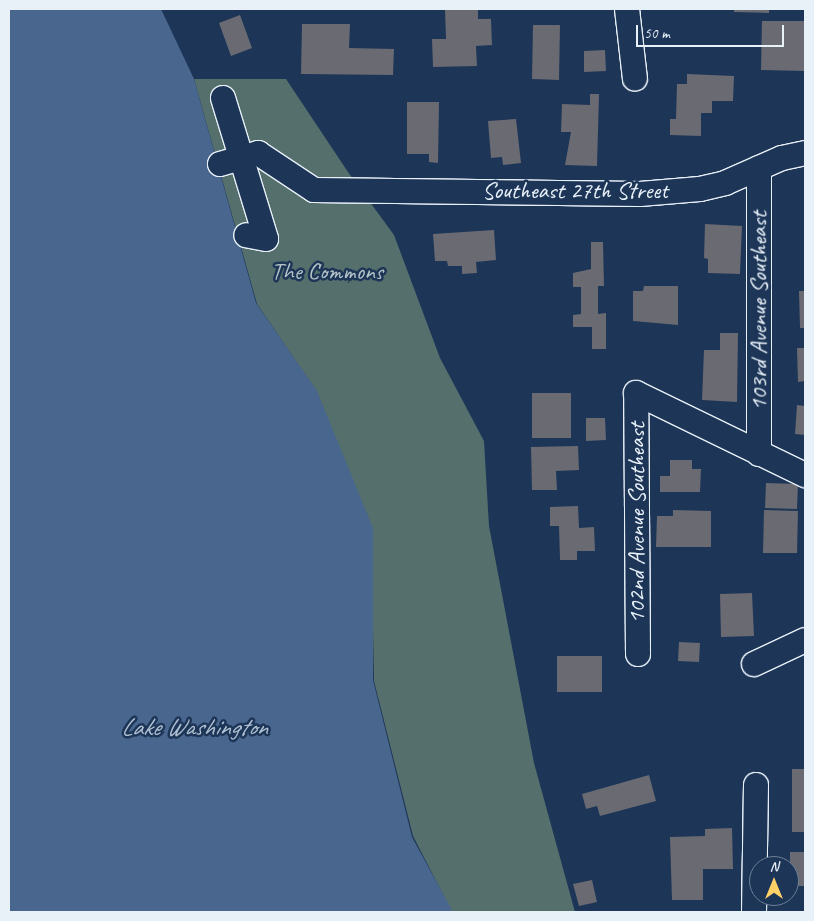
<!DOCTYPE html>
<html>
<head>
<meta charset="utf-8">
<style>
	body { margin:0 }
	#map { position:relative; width:814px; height:921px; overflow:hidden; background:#1d3557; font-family:Caveat,sans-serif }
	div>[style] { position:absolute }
	.green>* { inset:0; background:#546f6c }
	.water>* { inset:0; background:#49678e }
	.building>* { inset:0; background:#696a72 }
	.roads { filter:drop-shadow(1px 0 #e8f1f8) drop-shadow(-1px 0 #e8f1f8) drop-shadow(0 1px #e8f1f8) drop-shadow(0 -1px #e8f1f8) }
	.minor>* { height:24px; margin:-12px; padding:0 12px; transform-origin:12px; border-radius:12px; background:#1d3557 }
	span { translate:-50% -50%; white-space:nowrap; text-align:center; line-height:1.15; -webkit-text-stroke:5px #1d3557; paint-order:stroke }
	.street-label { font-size:24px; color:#e8f1f8 }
	.park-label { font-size:24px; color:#b4c4c7 }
	.water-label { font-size:25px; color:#b0c1d3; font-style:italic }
	.frame { position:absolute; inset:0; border:10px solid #e8f1f8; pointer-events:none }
	.north { position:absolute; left:749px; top:856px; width:50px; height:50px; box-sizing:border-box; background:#1d3557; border:1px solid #6e8097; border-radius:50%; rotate:0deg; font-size:14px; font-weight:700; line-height:20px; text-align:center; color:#e8f1f8 }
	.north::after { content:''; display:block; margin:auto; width:18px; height:22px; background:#ffd166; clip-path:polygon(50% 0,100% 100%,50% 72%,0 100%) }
	.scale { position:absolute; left:636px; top:25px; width:148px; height:22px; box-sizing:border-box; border:2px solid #e8f1f8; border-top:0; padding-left:6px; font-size:15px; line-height:18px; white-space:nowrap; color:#e8f1f8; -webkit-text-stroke:4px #1d3557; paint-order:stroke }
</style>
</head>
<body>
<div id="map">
	<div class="green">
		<i style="clip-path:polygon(194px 79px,286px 79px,348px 172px,394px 235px,440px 358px,484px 441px,489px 526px,534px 763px,575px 912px,452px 912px,413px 836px,374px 681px,371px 528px,317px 392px,257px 304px)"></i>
	</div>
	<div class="water">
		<i style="clip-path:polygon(9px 9px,161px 9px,194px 79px,256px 303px,317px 391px,373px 528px,373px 680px,412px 837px,453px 912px,9px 912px)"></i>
	</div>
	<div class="building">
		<i style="clip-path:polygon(445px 9px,478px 9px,478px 19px,491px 19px,492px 45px,476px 46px,477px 66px,433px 67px,432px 39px,446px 39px)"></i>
		<i style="clip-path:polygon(734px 9px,769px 9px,769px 13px,734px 12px)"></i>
		<i style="clip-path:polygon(240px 15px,252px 48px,231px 56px,219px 23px)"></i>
		<i style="clip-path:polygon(762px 21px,805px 21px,805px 71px,761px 70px)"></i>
		<i style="clip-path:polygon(302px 24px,350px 24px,349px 48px,394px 49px,393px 75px,301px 74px)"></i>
		<i style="clip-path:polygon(533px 25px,560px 25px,559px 80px,532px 79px)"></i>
		<i style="clip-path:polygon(605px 50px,606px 71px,584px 72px,584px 51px)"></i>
		<i style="clip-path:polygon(687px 74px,734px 76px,733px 101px,712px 101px,712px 113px,701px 113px,701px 136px,670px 135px,670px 119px,676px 119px,677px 84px,687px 84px)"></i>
		<i style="clip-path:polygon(590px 94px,599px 94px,597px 166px,565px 165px,571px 132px,561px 132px,562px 104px,590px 105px)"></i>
		<i style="clip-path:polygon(407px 102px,439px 102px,438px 163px,429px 162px,429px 154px,407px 154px)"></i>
		<i style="clip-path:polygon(516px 119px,521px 163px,503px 165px,502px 157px,491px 158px,488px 121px)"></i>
		<i style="clip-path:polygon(705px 224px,742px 226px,740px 274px,708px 273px,708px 259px,704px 258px)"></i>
		<i style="clip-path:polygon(494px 230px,496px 260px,476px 262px,477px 273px,462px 274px,462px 266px,448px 266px,447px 261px,435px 261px,433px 234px)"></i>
		<i style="clip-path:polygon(591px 242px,603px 242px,604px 286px,598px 286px,598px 314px,606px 313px,606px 349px,592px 349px,592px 327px,573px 327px,573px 315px,581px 314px,581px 287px,573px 287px,573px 273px,591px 269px)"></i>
		<i style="clip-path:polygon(644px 286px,678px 286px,678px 325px,633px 321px,633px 291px,643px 291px)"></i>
		<i style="clip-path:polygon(799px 291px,805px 291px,805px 328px,800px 328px)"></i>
		<i style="clip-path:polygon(720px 333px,738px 333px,737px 402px,702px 400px,704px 350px,720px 350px)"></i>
		<i style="clip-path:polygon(797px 348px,805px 348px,805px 381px,798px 382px)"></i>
		<i style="clip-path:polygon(532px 393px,571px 393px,571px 438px,532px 438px)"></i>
		<i style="clip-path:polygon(797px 405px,805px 406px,805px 435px,795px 434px)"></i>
		<i style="clip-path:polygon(586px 418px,605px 418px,606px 440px,586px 441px)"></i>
		<i style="clip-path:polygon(578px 446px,579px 470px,556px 471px,557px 490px,532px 490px,531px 447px)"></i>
		<i style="clip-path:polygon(670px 460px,692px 460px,692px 469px,701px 469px,700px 492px,660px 492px,660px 476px,670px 476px)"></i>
		<i style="clip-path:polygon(766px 483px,798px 484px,797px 509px,765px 508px)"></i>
		<i style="clip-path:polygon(578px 506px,579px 528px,594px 527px,595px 551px,577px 551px,577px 560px,560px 560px,559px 526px,550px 526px,550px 507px)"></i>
		<i style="clip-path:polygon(673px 510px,711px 511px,711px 547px,656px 547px,657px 516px,673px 516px)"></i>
		<i style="clip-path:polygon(764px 510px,798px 511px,797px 553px,763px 553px)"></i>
		<i style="clip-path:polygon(752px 593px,754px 636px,721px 637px,720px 594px)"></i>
		<i style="clip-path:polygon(679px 642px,700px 643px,699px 662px,678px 661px)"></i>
		<i style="clip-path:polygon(557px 656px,602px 656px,602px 692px,557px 692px)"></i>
		<i style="clip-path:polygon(792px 769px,805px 769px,805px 832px,792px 832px)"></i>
		<i style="clip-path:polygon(649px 775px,656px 801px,600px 816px,597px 806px,586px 809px,582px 794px)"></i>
		<i style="clip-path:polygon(732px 828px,733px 869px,703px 869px,703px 900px,672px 900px,670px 837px,705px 836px,705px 829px)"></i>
		<i style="clip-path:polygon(790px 852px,805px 852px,805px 886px,790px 886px)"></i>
		<i style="clip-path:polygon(592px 880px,597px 902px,579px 906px,573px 884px)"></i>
	</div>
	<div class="roads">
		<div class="minor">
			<i style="left:627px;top:9px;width:70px;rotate:83.5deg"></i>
			<i style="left:223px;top:98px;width:147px;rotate:73deg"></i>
			<i style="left:266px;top:239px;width:20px;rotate:-169deg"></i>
			<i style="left:220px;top:164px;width:40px;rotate:-16deg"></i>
			<i style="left:258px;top:153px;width:67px;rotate:33.5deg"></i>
			<i style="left:314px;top:190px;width:326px;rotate:0.7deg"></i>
			<i style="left:640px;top:194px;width:60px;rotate:-4.8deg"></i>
			<i style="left:700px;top:189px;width:26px;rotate:-13deg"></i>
			<i style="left:725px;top:183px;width:62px;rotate:-23.7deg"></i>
			<i style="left:782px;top:158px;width:24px;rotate:-12deg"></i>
			<i style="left:759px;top:454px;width:286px;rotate:-90deg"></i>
			<i style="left:638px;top:654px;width:261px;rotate:-90.4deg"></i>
			<i style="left:636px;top:393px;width:188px;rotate:25.9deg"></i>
			<i style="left:754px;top:664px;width:56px;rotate:-25.2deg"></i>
			<i style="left:754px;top:912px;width:127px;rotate:-89.1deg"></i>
		</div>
	</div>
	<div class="street-label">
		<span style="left:575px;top:191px">Southeast 27th Street</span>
		<span style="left:759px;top:311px;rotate:-90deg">103rd Avenue Southeast</span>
		<span style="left:637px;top:523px;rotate:-90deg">102nd Avenue Southeast</span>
	</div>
	<div class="park-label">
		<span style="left:327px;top:272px">The Commons</span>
	</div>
	<div class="water-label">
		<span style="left:194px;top:727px">Lake Washington</span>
	</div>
	<div class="frame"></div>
	<div class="north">N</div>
	<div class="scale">50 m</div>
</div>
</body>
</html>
